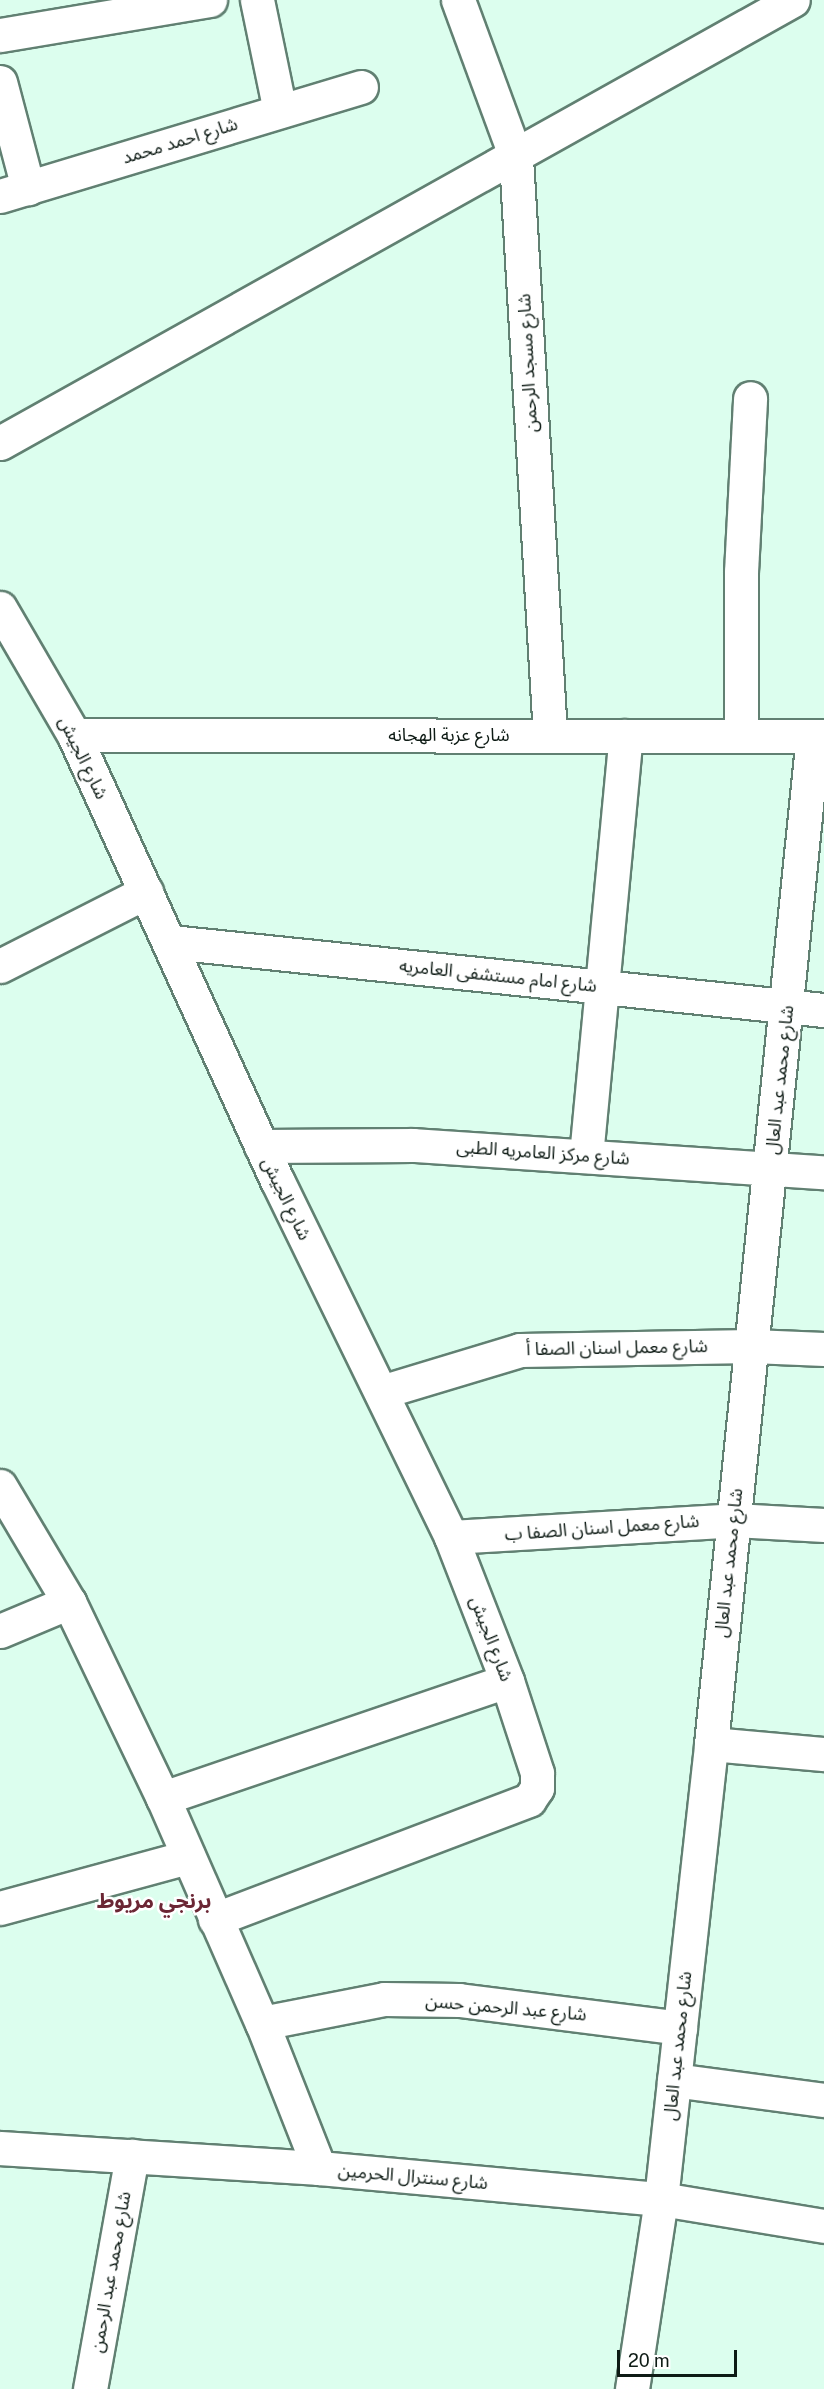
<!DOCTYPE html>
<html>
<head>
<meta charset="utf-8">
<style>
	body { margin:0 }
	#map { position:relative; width:824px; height:2389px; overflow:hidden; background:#dcfeee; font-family:"Public Sans","Noto Sans Arabic",sans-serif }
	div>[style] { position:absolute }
	.roads { filter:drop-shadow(2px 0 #618072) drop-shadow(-2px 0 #618072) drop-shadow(0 2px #618072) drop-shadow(0 -2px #618072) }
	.minor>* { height:33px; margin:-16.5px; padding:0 16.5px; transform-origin:16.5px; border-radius:16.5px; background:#fff }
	span { translate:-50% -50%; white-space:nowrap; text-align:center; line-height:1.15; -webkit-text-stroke:5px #fff; paint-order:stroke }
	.street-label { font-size:18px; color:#0e1b15 }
	.quarter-label { font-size:21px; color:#6b2634; font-weight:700 }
	.scale { position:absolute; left:617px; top:2350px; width:120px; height:27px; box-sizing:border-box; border:3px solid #0e1b15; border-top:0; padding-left:8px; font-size:18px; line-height:21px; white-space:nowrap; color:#0e1b15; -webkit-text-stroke:4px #fff; paint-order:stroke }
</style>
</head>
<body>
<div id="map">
	<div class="roads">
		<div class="minor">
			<i style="left:257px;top:0;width:113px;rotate:78.3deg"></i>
			<i style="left:458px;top:0;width:168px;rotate:69.8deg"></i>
			<i style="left:516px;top:158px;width:579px;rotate:86.63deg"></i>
			<i style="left:0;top:35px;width:213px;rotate:-9.5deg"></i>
			<i style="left:0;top:82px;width:110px;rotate:75.2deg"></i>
			<i style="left:0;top:196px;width:377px;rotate:-16.8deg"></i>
			<i style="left:0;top:443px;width:908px;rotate:-29.19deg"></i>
			<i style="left:0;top:608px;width:147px;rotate:59.8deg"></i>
			<i style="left:74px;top:735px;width:489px;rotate:65.5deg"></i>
			<i style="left:277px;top:1180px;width:397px;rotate:64deg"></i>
			<i style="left:451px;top:1537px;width:155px;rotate:68.7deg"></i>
			<i style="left:507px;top:1681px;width:97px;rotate:71.9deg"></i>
			<i style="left:537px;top:1773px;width:15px;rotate:90deg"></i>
			<i style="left:537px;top:1788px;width:14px;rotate:124deg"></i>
			<i style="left:529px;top:1800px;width:336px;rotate:159.2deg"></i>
			<i style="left:74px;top:735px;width:750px;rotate:0.08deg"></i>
			<i style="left:741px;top:736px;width:164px;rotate:-90deg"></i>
			<i style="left:741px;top:572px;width:174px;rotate:-87deg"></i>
			<i style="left:171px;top:942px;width:657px;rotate:5.95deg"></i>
			<i style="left:0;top:966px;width:164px;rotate:-26.9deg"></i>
			<i style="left:261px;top:1146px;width:152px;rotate:-0.4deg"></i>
			<i style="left:413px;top:1145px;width:412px;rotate:3.8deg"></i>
			<i style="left:586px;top:1156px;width:422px;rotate:-84.6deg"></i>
			<i style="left:381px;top:1392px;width:145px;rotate:-16.8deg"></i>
			<i style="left:520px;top:1350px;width:232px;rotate:-1deg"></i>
			<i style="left:752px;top:1346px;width:72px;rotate:2.4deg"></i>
			<i style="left:0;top:1486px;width:135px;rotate:59.3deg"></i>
			<i style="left:69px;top:1602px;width:217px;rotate:64.4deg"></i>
			<i style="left:163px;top:1798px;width:246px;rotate:66.3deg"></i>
			<i style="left:262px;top:2023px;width:156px;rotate:68.5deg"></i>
			<i style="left:451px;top:1537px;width:284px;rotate:-3.4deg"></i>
			<i style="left:734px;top:1520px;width:90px;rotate:3.2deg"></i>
			<i style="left:0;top:1631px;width:75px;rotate:-22.8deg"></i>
			<i style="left:711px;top:1744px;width:113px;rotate:5.1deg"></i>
			<i style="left:163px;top:1798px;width:363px;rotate:-18.8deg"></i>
			<i style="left:0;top:1908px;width:195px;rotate:-15.2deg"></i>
			<i style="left:262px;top:2023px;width:124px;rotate:-11.1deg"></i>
			<i style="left:384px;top:1999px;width:75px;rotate:0.8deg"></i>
			<i style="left:459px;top:2000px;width:223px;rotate:7.2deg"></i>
			<i style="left:674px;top:2080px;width:151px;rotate:7.6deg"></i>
			<i style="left:0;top:2148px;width:320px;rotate:3.6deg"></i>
			<i style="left:319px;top:2168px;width:343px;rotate:5.2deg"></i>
			<i style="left:661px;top:2199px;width:165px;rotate:9.4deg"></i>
			<i style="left:90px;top:2389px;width:237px;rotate:-79.8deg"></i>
			<i style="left:632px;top:2389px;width:192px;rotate:-81.3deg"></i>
			<i style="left:661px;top:2199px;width:458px;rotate:-83.7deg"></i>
			<i style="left:711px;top:1744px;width:1013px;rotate:-84.22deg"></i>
		</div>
	</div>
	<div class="street-label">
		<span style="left:180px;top:141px;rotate:-17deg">شارع احمد محمد</span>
		<span style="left:528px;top:363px;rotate:-93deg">شارع مسجد الرحمن</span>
		<span style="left:449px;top:735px">شارع عزبة الهجانه</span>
		<span style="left:83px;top:758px;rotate:64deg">شارع الجيش</span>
		<span style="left:498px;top:976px;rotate:6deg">شارع امام مستشفى العامريه</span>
		<span style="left:780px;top:1080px;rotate:-84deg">شارع محمد عبد العال</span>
		<span style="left:543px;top:1153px;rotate:4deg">شارع مركز العامريه الطبى</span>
		<span style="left:286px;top:1199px;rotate:64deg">شارع الجيش</span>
		<span style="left:617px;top:1348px;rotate:-1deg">شارع معمل اسنان الصفا أ</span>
		<span style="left:602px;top:1528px;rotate:-4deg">شارع معمل اسنان الصفا ب</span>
		<span style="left:729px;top:1563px;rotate:-84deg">شارع محمد عبد العال</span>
		<span style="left:491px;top:1639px;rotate:69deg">شارع الجيش</span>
		<span style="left:506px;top:2008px;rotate:5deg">شارع عبد الرحمن حسن</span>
		<span style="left:678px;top:2046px;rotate:-84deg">شارع محمد عبد العال</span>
		<span style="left:413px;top:2177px;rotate:5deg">شارع سنترال الحرمين</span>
		<span style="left:111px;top:2272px;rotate:-80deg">شارع محمد عبد الرحمن</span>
	</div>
	<div class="quarter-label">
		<span style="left:154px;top:1901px">برنجي مريوط</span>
	</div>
	<div class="scale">20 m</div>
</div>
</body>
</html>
